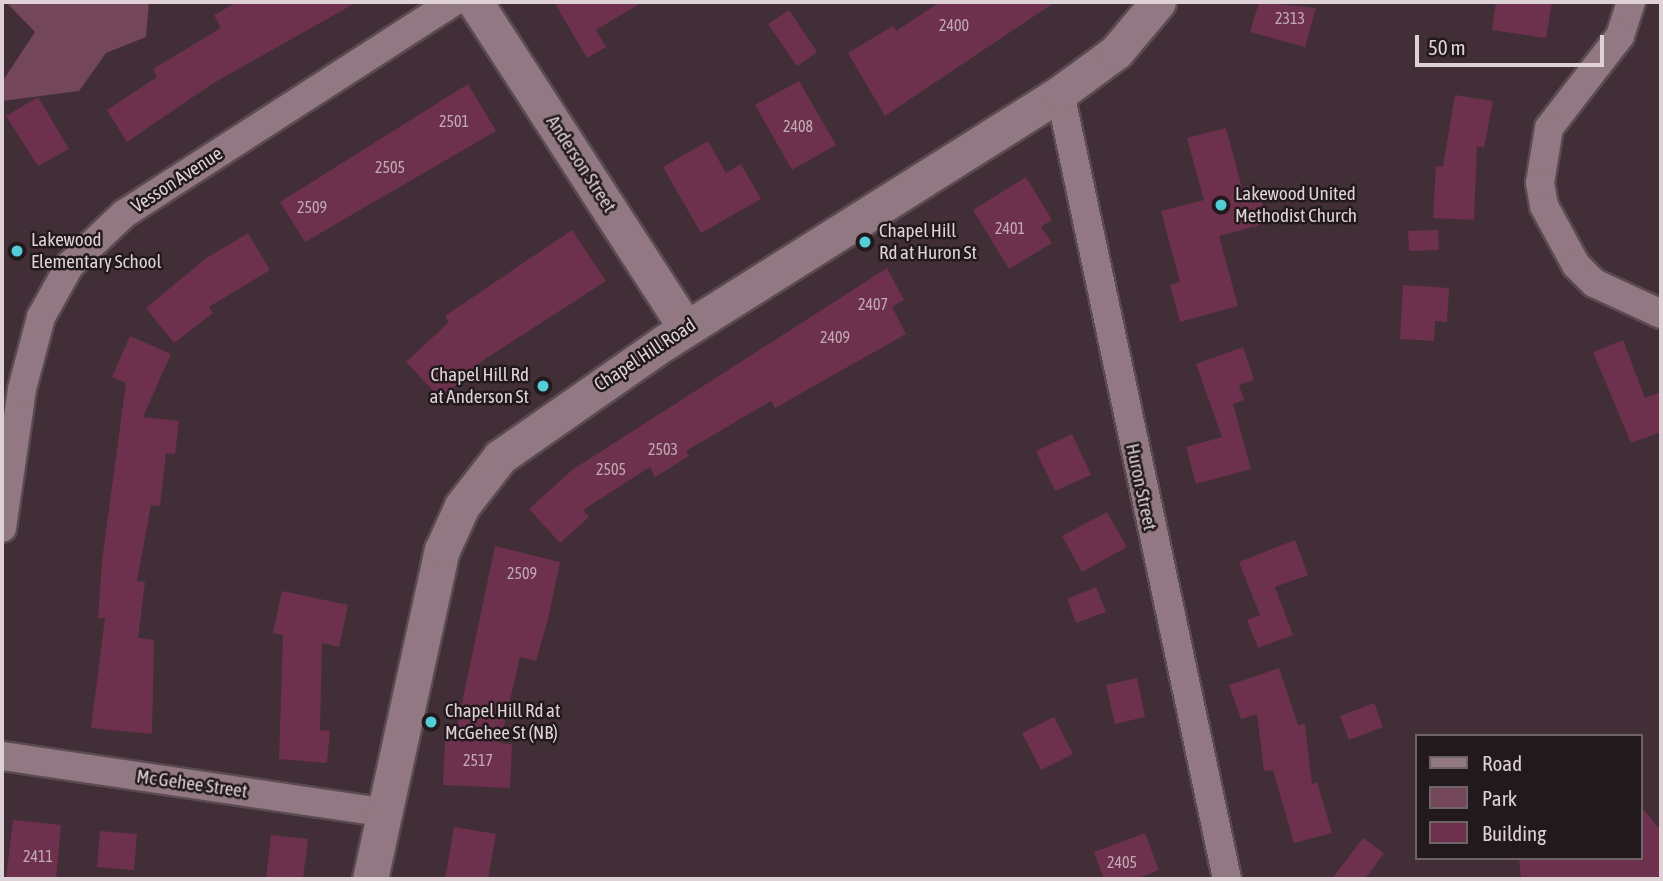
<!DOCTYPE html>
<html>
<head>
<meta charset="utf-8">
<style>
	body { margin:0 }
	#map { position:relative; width:1663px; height:881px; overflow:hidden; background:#422e36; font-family:"Asap Condensed",sans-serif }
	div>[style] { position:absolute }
	.green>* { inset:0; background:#74465a }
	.building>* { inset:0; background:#6d314d }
	.roads { filter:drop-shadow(2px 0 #5b4a52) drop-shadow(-2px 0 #5b4a52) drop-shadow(0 2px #5b4a52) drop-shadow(0 -2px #5b4a52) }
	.minor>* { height:28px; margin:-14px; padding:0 14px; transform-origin:14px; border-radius:14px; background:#917882 }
	.tertiary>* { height:35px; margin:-17.5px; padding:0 17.5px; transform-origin:17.5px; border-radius:17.5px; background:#917882 }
	.dots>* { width:19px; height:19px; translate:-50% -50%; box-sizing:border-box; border:4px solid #22191d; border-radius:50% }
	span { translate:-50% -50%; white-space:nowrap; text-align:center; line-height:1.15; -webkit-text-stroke:5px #22191d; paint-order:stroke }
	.number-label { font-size:16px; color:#c2aab4 }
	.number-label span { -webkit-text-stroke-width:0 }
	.street-label { font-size:19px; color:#dfd2d7 }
	.poi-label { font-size:19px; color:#dfd2d7 }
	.left { translate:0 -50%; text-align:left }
	.right { translate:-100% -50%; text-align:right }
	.frame { position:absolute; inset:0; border:4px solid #dfd2d7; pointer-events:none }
	.legend { position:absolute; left:1415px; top:734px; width:228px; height:126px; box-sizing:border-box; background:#22191d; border:2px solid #6e6367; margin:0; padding:9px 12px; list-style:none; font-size:21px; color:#dfd2d7 }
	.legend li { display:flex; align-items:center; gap:14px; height:35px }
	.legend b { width:35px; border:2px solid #6e6367 }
	.scale { position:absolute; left:1415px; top:35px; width:189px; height:32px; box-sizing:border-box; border:4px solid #dfd2d7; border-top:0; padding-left:9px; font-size:21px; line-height:24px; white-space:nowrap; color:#dfd2d7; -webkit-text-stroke:5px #22191d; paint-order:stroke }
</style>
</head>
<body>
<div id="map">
	<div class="green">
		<i style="clip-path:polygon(6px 2px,149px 2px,146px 37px,106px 53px,79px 91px,2px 101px,2px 82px,35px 32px)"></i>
	</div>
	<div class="building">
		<i style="clip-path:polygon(237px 2px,357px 2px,212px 84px,127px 142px,107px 110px,157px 77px,153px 69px,221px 28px,214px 15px)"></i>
		<i style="clip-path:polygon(554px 2px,643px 2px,596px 30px,606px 47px,587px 58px)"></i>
		<i style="clip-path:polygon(940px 2px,1055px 2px,885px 116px,848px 53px,893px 26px,896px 31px)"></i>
		<i style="clip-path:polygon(1259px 2px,1316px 8px,1305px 47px,1250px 32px)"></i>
		<i style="clip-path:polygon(1496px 2px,1552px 2px,1546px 38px,1492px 30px)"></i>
		<i style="clip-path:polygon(789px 10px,817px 52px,797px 66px,768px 24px)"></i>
		<i style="clip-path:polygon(799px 81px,836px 145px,792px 170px,755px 105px)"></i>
		<i style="clip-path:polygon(468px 84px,496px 131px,305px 242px,280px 202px)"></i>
		<i style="clip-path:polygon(1455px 95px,1493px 101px,1484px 148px,1477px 146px,1474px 220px,1433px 218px,1436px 166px,1443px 167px)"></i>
		<i style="clip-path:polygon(38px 97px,69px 149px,38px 166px,6px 116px)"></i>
		<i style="clip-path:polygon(1226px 128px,1243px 192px,1258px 188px,1268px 223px,1219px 236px,1238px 306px,1180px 322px,1170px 285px,1180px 282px,1161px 211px,1204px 200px,1187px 138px)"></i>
		<i style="clip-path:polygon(708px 141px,726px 173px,741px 164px,761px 199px,701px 233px,663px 167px)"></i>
		<i style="clip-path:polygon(1026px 177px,1052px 220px,1041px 227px,1052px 243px,1009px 269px,973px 210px)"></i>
		<i style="clip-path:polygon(572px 230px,606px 281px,482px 361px,441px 399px,406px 362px,449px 322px,445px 316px)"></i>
		<i style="clip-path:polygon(1438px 230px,1439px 250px,1409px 251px,1408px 231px)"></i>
		<i style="clip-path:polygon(248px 233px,270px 270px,209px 307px,213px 313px,174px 343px,146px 308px,205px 259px)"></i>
		<i style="clip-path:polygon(887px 268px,904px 300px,892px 307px,906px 334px,775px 408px,771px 401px,686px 451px,689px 456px,655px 477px,650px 467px,583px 510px,589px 517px,560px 543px,529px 509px,572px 470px)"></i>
		<i style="clip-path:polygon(1403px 285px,1449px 288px,1447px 322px,1435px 321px,1434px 341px,1400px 339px)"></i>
		<i style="clip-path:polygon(130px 336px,171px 354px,143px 417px,179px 421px,175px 454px,166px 453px,160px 506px,151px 505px,137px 581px,145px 582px,138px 638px,154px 640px,152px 734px,91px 728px,105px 618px,98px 618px,102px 561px,126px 383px,112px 377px)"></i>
		<i style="clip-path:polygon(1623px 340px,1645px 398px,1661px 392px,1661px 432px,1631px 443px,1593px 352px)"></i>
		<i style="clip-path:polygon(1243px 347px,1254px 380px,1239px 385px,1244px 400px,1233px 404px,1251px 469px,1196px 484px,1186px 447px,1222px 437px,1196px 364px)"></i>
		<i style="clip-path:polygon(1072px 434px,1091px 475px,1055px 491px,1036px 451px)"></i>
		<i style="clip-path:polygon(1107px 512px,1127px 547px,1082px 572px,1062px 536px)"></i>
		<i style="clip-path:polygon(1295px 540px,1308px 575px,1275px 587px,1293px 635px,1258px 648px,1247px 620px,1260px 615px,1239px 562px)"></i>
		<i style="clip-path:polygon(495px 546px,560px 562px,548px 619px,536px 661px,520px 657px,500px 743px,512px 744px,510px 788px,443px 785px,445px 741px,454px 741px)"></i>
		<i style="clip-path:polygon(1096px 587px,1106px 612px,1076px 623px,1067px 599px)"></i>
		<i style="clip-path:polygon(282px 591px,348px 605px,339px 647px,322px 643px,320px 730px,330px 731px,327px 763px,279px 759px,283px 635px,273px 633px)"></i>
		<i style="clip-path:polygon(1279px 668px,1298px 725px,1305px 724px,1312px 784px,1317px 782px,1332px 833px,1294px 843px,1273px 770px,1264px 771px,1257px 714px,1241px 719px,1229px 685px)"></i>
		<i style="clip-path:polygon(1137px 678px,1145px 717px,1115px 724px,1106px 685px)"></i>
		<i style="clip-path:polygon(1374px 703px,1383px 727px,1349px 740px,1340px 716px)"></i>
		<i style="clip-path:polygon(1054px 717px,1073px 754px,1041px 770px,1022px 733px)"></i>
		<i style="clip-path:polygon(1640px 805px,1661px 831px,1661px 874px,1655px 879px,1521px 879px,1519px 858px,1640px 858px)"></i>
		<i style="clip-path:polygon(13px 820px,61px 825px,56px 879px,6px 879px)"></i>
		<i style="clip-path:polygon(454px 827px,496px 834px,488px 879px,445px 879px)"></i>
		<i style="clip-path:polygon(100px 831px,137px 834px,134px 870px,97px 867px)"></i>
		<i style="clip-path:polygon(1145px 833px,1159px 870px,1136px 879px,1104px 879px,1094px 852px)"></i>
		<i style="clip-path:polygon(271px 835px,308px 839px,303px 879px,266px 879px)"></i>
		<i style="clip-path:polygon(1363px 838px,1384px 853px,1365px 879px,1332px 879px)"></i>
	</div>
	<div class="roads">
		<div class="minor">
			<i style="left:1631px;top:2px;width:36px;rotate:108deg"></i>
			<i style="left:1620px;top:36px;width:116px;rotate:127.7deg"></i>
			<i style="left:1549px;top:128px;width:56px;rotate:99.3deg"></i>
			<i style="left:1540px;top:183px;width:23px;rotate:80deg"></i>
			<i style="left:1544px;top:206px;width:67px;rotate:61.5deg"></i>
			<i style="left:1576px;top:265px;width:25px;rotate:45deg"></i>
			<i style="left:1594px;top:283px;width:74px;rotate:24.8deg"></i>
			<i style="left:1060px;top:93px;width:804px;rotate:78deg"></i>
			<i style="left:2px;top:528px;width:140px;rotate:-81.8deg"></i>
			<i style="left:22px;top:389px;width:74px;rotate:-75.2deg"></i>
			<i style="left:41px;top:317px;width:60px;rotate:-60.9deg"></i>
			<i style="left:70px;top:265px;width:74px;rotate:-43.4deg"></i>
			<i style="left:124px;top:214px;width:391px;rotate:-32.8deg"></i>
			<i style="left:2px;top:756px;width:385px;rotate:8.4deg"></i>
		</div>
		<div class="tertiary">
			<i style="left:475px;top:2px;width:388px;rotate:57.1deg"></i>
			<i style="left:370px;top:879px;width:337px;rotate:-77.7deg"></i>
			<i style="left:442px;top:550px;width:48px;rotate:-65.6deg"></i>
			<i style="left:462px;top:506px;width:62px;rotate:-52.2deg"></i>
			<i style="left:500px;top:457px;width:201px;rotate:-34.9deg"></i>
			<i style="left:665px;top:342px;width:467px;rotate:-32.2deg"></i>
			<i style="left:1060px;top:93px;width:69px;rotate:-36.2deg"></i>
			<i style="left:1116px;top:52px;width:65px;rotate:-50deg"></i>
		</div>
	</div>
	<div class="dots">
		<i style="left:1221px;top:205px;background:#52ccd5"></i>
		<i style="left:865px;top:242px;background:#52ccd5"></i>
		<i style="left:17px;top:251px;background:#52ccd5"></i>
		<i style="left:543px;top:386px;background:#52ccd5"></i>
		<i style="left:431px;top:722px;background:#52ccd5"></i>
	</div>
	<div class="number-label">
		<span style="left:1290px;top:18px">2313</span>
		<span style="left:954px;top:25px">2400</span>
		<span style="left:454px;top:121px">2501</span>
		<span style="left:798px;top:126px">2408</span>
		<span style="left:390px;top:167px">2505</span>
		<span style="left:312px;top:207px">2509</span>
		<span style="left:1010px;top:228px">2401</span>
		<span style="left:873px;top:304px">2407</span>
		<span style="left:835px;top:337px">2409</span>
		<span style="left:663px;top:449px">2503</span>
		<span style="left:611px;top:469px">2505</span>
		<span style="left:522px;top:573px">2509</span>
		<span style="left:478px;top:760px">2517</span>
		<span style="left:38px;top:856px">2411</span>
		<span style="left:1122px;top:862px">2405</span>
	</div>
	<div class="street-label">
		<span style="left:581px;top:164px;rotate:57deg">Anderson Street</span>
		<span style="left:177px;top:180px;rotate:-33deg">Vesson Avenue</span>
		<span style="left:645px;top:355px;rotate:-33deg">Chapel Hill Road</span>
		<span style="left:1141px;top:487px;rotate:78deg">Huron Street</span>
		<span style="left:192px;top:784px;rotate:8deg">Mc Gehee Street</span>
	</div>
	<div class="poi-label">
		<span class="left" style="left:1235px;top:205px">Lakewood United<br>Methodist Church</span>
		<span class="left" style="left:879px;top:242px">Chapel Hill<br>Rd at Huron St</span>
		<span class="left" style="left:31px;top:251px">Lakewood<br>Elementary School</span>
		<span class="right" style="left:529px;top:386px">Chapel Hill Rd<br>at Anderson St</span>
		<span class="left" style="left:445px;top:722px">Chapel Hill Rd at<br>McGehee St (NB)</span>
	</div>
	<div class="frame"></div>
	<ul class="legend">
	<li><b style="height:9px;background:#917882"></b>Road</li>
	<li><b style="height:19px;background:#74465a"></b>Park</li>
	<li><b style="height:19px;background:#6d314d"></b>Building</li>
	</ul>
	<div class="scale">50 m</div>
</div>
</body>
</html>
